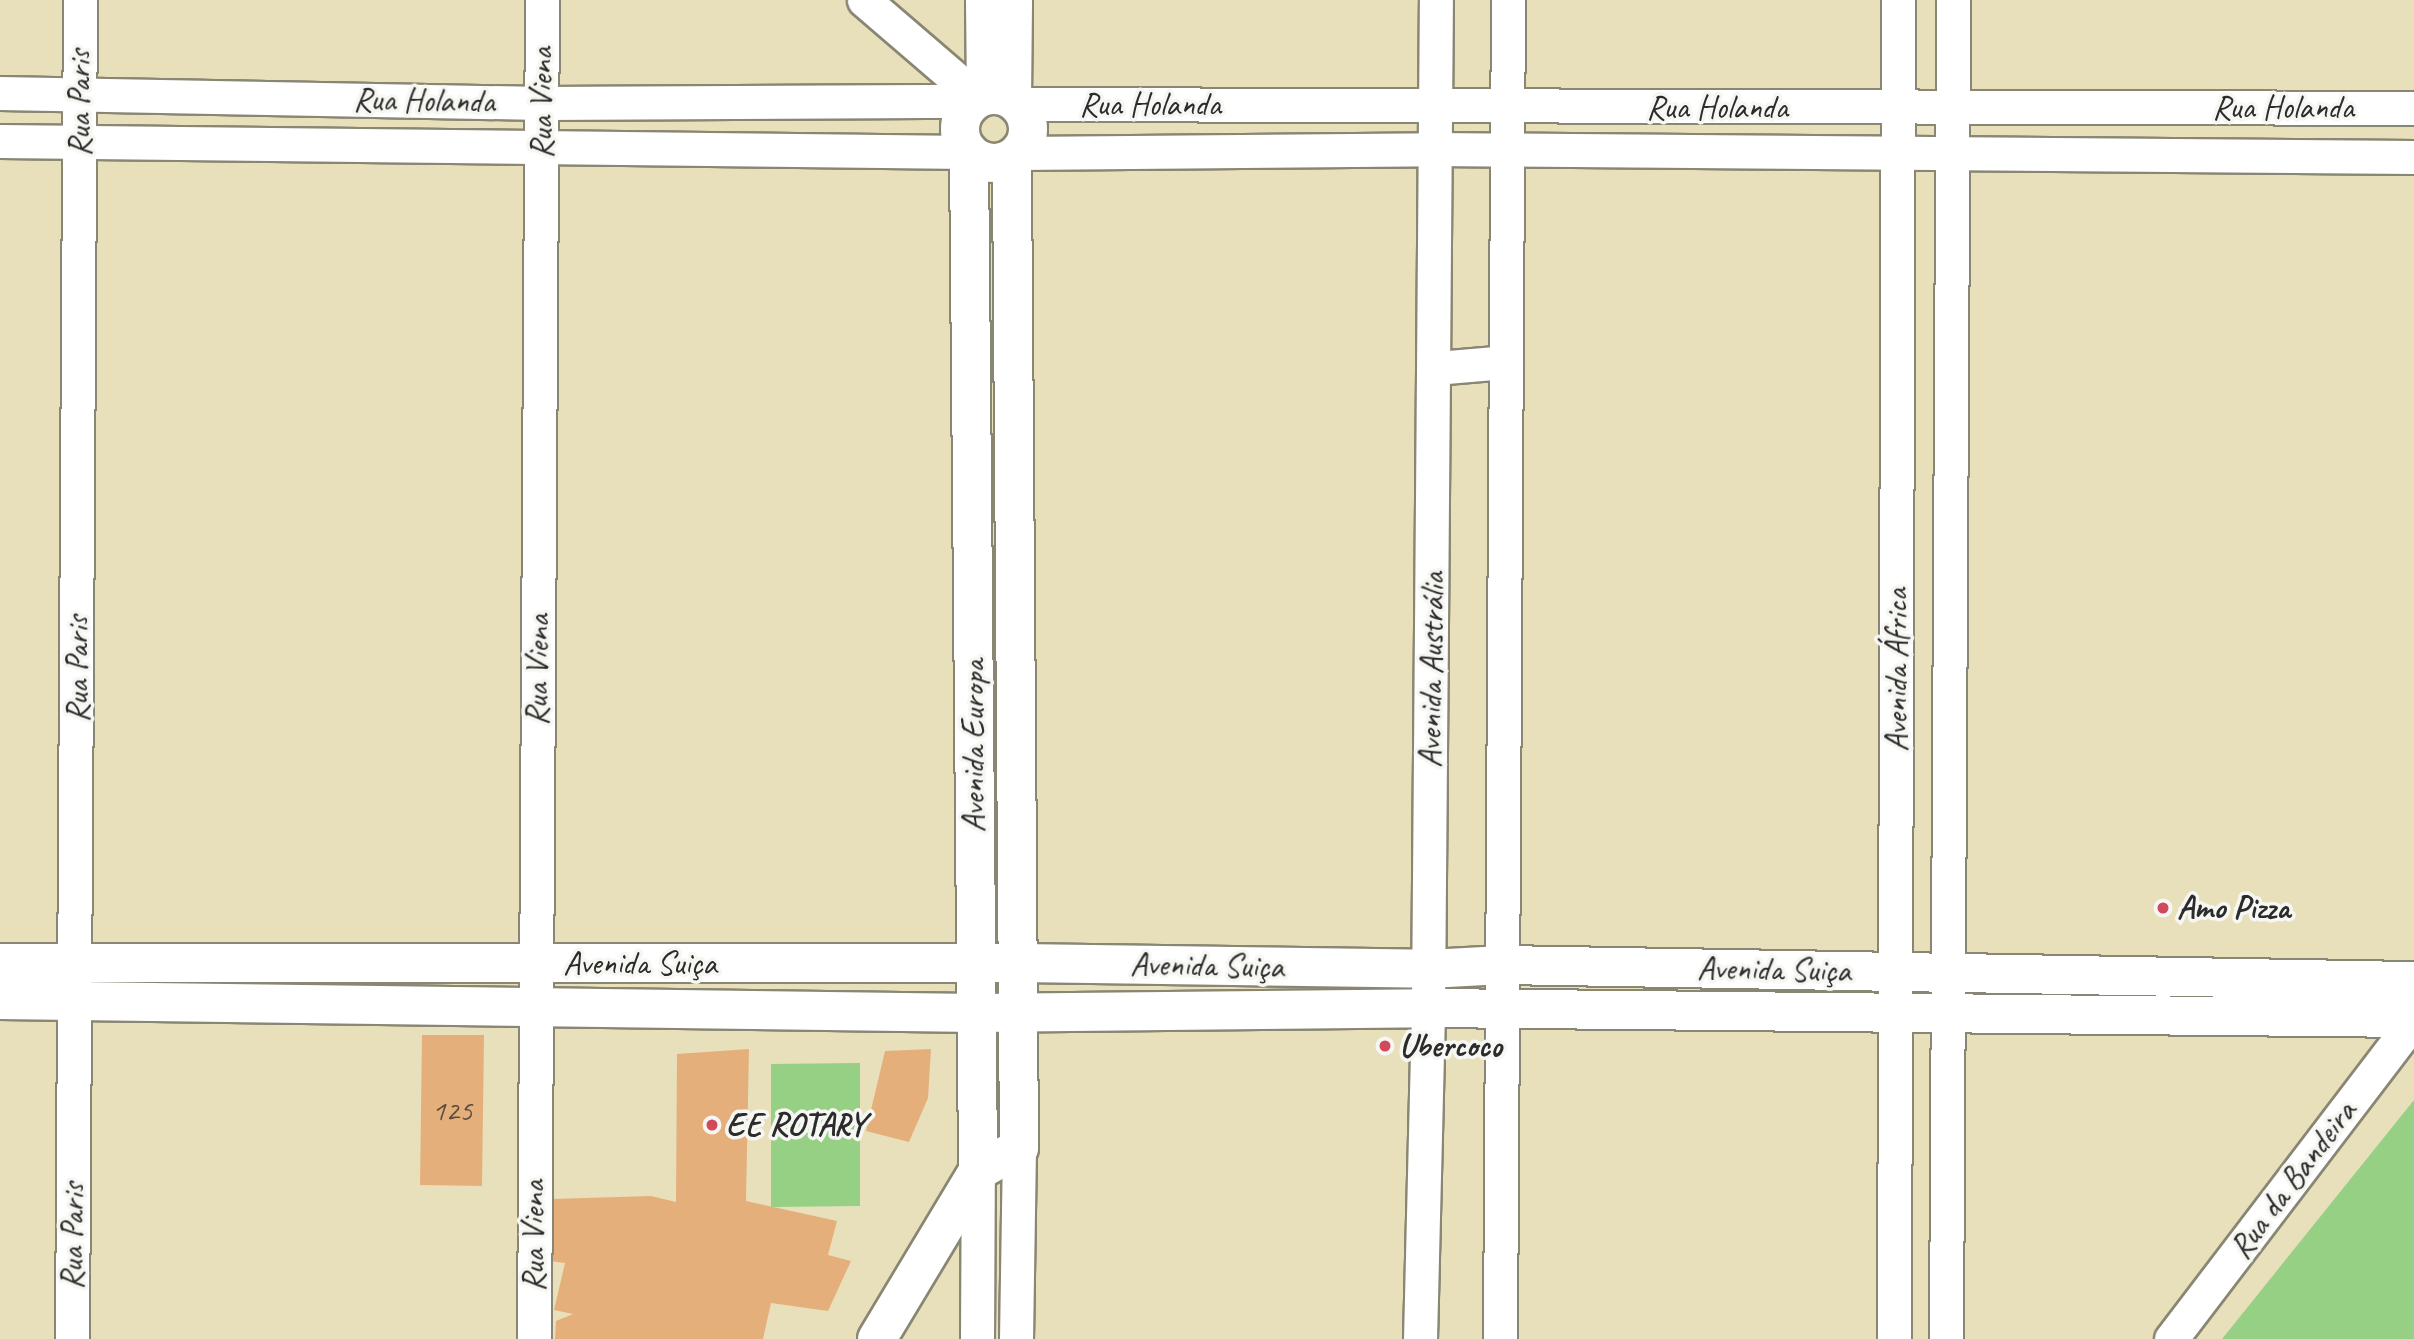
<!DOCTYPE html>
<html>
<head>
<meta charset="utf-8">
<style>
	body { margin:0 }
	#map { position:relative; width:2414px; height:1339px; overflow:hidden; background:#e7e0bb; font-family:Caveat,sans-serif }
	div>[style] { position:absolute }
	.green>* { inset:0; background:#95d084 }
	.building>* { inset:0; background:#e5af7c }
	.roads { filter:drop-shadow(2px 0 #898673) drop-shadow(-2px 0 #898673) drop-shadow(0 2px #898673) drop-shadow(0 -2px #898673) }
	.street>* { height:33px; margin:-16.5px; padding:0 16.5px; transform-origin:16.5px; border-radius:16.5px; background:#fff }
	.secondary>* { height:38px; margin:-19px; padding:0 19px; transform-origin:19px; border-radius:19px; background:#fff }
	.secondary>.ring { margin:-19px; padding:0; box-sizing:content-box; background:none; border:38px solid #fff; border-radius:50% }
	.dots>* { width:19px; height:19px; translate:-50% -50%; box-sizing:border-box; border:4px solid #f6f6f2; border-radius:50% }
	span { translate:-50% -50%; white-space:nowrap; text-align:center; line-height:1.15; -webkit-text-stroke:7px #f6f6f2; paint-order:stroke }
	.number-label { font-size:30px; color:#5a4c3f }
	.number-label span { -webkit-text-stroke-width:0 }
	.street-label { font-size:33px; color:#2b2b2b }
	.poi-label { font-size:33px; color:#2b2b2b; font-weight:700 }
	.left { translate:0 -50%; text-align:left }
</style>
</head>
<body>
<div id="map">
	<div class="green">
		<i style="clip-path:polygon(860px 1063px,860px 1206px,771px 1207px,771px 1064px)"></i>
		<i style="clip-path:polygon(2414px 1100px,2414px 1339px,2222px 1339px)"></i>
	</div>
	<div class="building">
		<i style="clip-path:polygon(422px 1035px,484px 1035px,482px 1186px,420px 1185px)"></i>
		<i style="clip-path:polygon(749px 1049px,746px 1201px,837px 1221px,828px 1255px,851px 1261px,828px 1311px,771px 1303px,763px 1339px,555px 1339px,556px 1321px,573px 1314px,554px 1310px,565px 1263px,550px 1261px,551px 1199px,651px 1196px,676px 1202px,677px 1054px)"></i>
		<i style="clip-path:polygon(931px 1049px,928px 1098px,909px 1142px,866px 1131px,885px 1051px)"></i>
	</div>
	<div class="roads">
		<div class="street">
			<i style="left:864px;top:0;width:150px;rotate:40.7deg"></i>
			<i style="left:0;top:93px;width:543px;rotate:1.06deg"></i>
			<i style="left:543px;top:103px;width:432px;rotate:-0.3deg"></i>
			<i style="left:1019px;top:104px;width:1395px;rotate:0.16deg"></i>
			<i style="left:0;top:141px;width:969px;rotate:0.65deg"></i>
			<i style="left:1019px;top:153px;width:418px;rotate:-0.5deg"></i>
			<i style="left:1437px;top:149px;width:977px;rotate:0.47deg"></i>
			<i style="left:1436px;top:368px;width:70px;rotate:-4.9deg"></i>
			<i style="left:72px;top:1339px;width:1339px;rotate:-89.66deg"></i>
			<i style="left:534px;top:1339px;width:1339px;rotate:-89.66deg"></i>
			<i style="left:977px;top:1339px;width:168px;rotate:-89.7deg"></i>
			<i style="left:1016px;top:1339px;width:191px;rotate:-89.1deg"></i>
			<i style="left:1420px;top:1339px;width:331px;rotate:-88.6deg"></i>
			<i style="left:1428px;top:1008px;width:1008px;rotate:-89.55deg"></i>
			<i style="left:1500px;top:1339px;width:1339px;rotate:-89.66deg"></i>
			<i style="left:1894px;top:1339px;width:1339px;rotate:-89.83deg"></i>
			<i style="left:1946px;top:1339px;width:1339px;rotate:-89.7deg"></i>
			<i style="left:2171px;top:1339px;width:401px;rotate:-52.7deg"></i>
		</div>
		<div class="secondary">
			<i style="left:985px;top:0;width:95px;rotate:89.4deg"></i>
			<i class="ring" style="left:960px;top:95px;width:30px;height:30px"></i>
			<i style="left:1012px;top:99px;width:99px;rotate:-89.4deg"></i>
			<i style="left:969px;top:153px;width:1018px;rotate:89.49deg"></i>
			<i style="left:0;top:963px;width:1020px"></i>
			<i style="left:1020px;top:963px;width:409px;rotate:0.8deg"></i>
			<i style="left:1429px;top:969px;width:74px;rotate:-3.1deg"></i>
			<i style="left:1503px;top:965px;width:911px;rotate:1.01deg"></i>
			<i style="left:0;top:1000px;width:977px;rotate:0.76deg"></i>
			<i style="left:977px;top:1013px;width:451px;rotate:-0.6deg"></i>
			<i style="left:1428px;top:1008px;width:986px;rotate:0.58deg"></i>
			<i style="left:877px;top:1339px;width:196px;rotate:-59deg"></i>
			<i style="left:978px;top:1171px;width:47px;rotate:-29.3deg"></i>
			<i style="left:1019px;top:1148px;width:989px;rotate:-90.41deg"></i>
		</div>
	</div>
	<div class="dots">
		<i style="left:2163px;top:908px;background:#d1495b"></i>
		<i style="left:1385px;top:1046px;background:#d1495b"></i>
		<i style="left:712px;top:1125px;background:#d1495b"></i>
	</div>
	<div class="number-label">
		<span style="left:452px;top:1110px">125</span>
	</div>
	<div class="street-label">
		<span style="left:424px;top:101px;rotate:1deg">Rua Holanda</span>
		<span style="left:80px;top:103px;rotate:-90deg">Rua Paris</span>
		<span style="left:542px;top:103px;rotate:-90deg">Rua Viena</span>
		<span style="left:1150px;top:105px">Rua Holanda</span>
		<span style="left:1717px;top:108px">Rua Holanda</span>
		<span style="left:2283px;top:108px">Rua Holanda</span>
		<span style="left:78px;top:669px;rotate:-90deg">Rua Paris</span>
		<span style="left:538px;top:670px;rotate:-89deg">Rua Viena</span>
		<span style="left:1432px;top:670px;rotate:-89deg">Avenida Austrália</span>
		<span style="left:1897px;top:670px;rotate:-90deg">Avenida África</span>
		<span style="left:974px;top:746px;rotate:-90deg">Avenida Europa</span>
		<span style="left:640px;top:964px">Avenida Suiça</span>
		<span style="left:1207px;top:966px;rotate:1deg">Avenida Suiça</span>
		<span style="left:1774px;top:970px;rotate:1deg">Avenida Suiça</span>
		<span style="left:2293px;top:1180px;rotate:-53deg">Rua da Bandeira</span>
		<span style="left:73px;top:1236px;rotate:-89deg">Rua Paris</span>
		<span style="left:534px;top:1236px;rotate:-90deg">Rua Viena</span>
	</div>
	<div class="poi-label">
		<span class="left" style="left:2177px;top:908px">Amo Pizza</span>
		<span class="left" style="left:1399px;top:1046px">Ubercoco</span>
		<span class="left" style="left:726px;top:1125px">EE ROTARY</span>
	</div>
</div>
</body>
</html>
